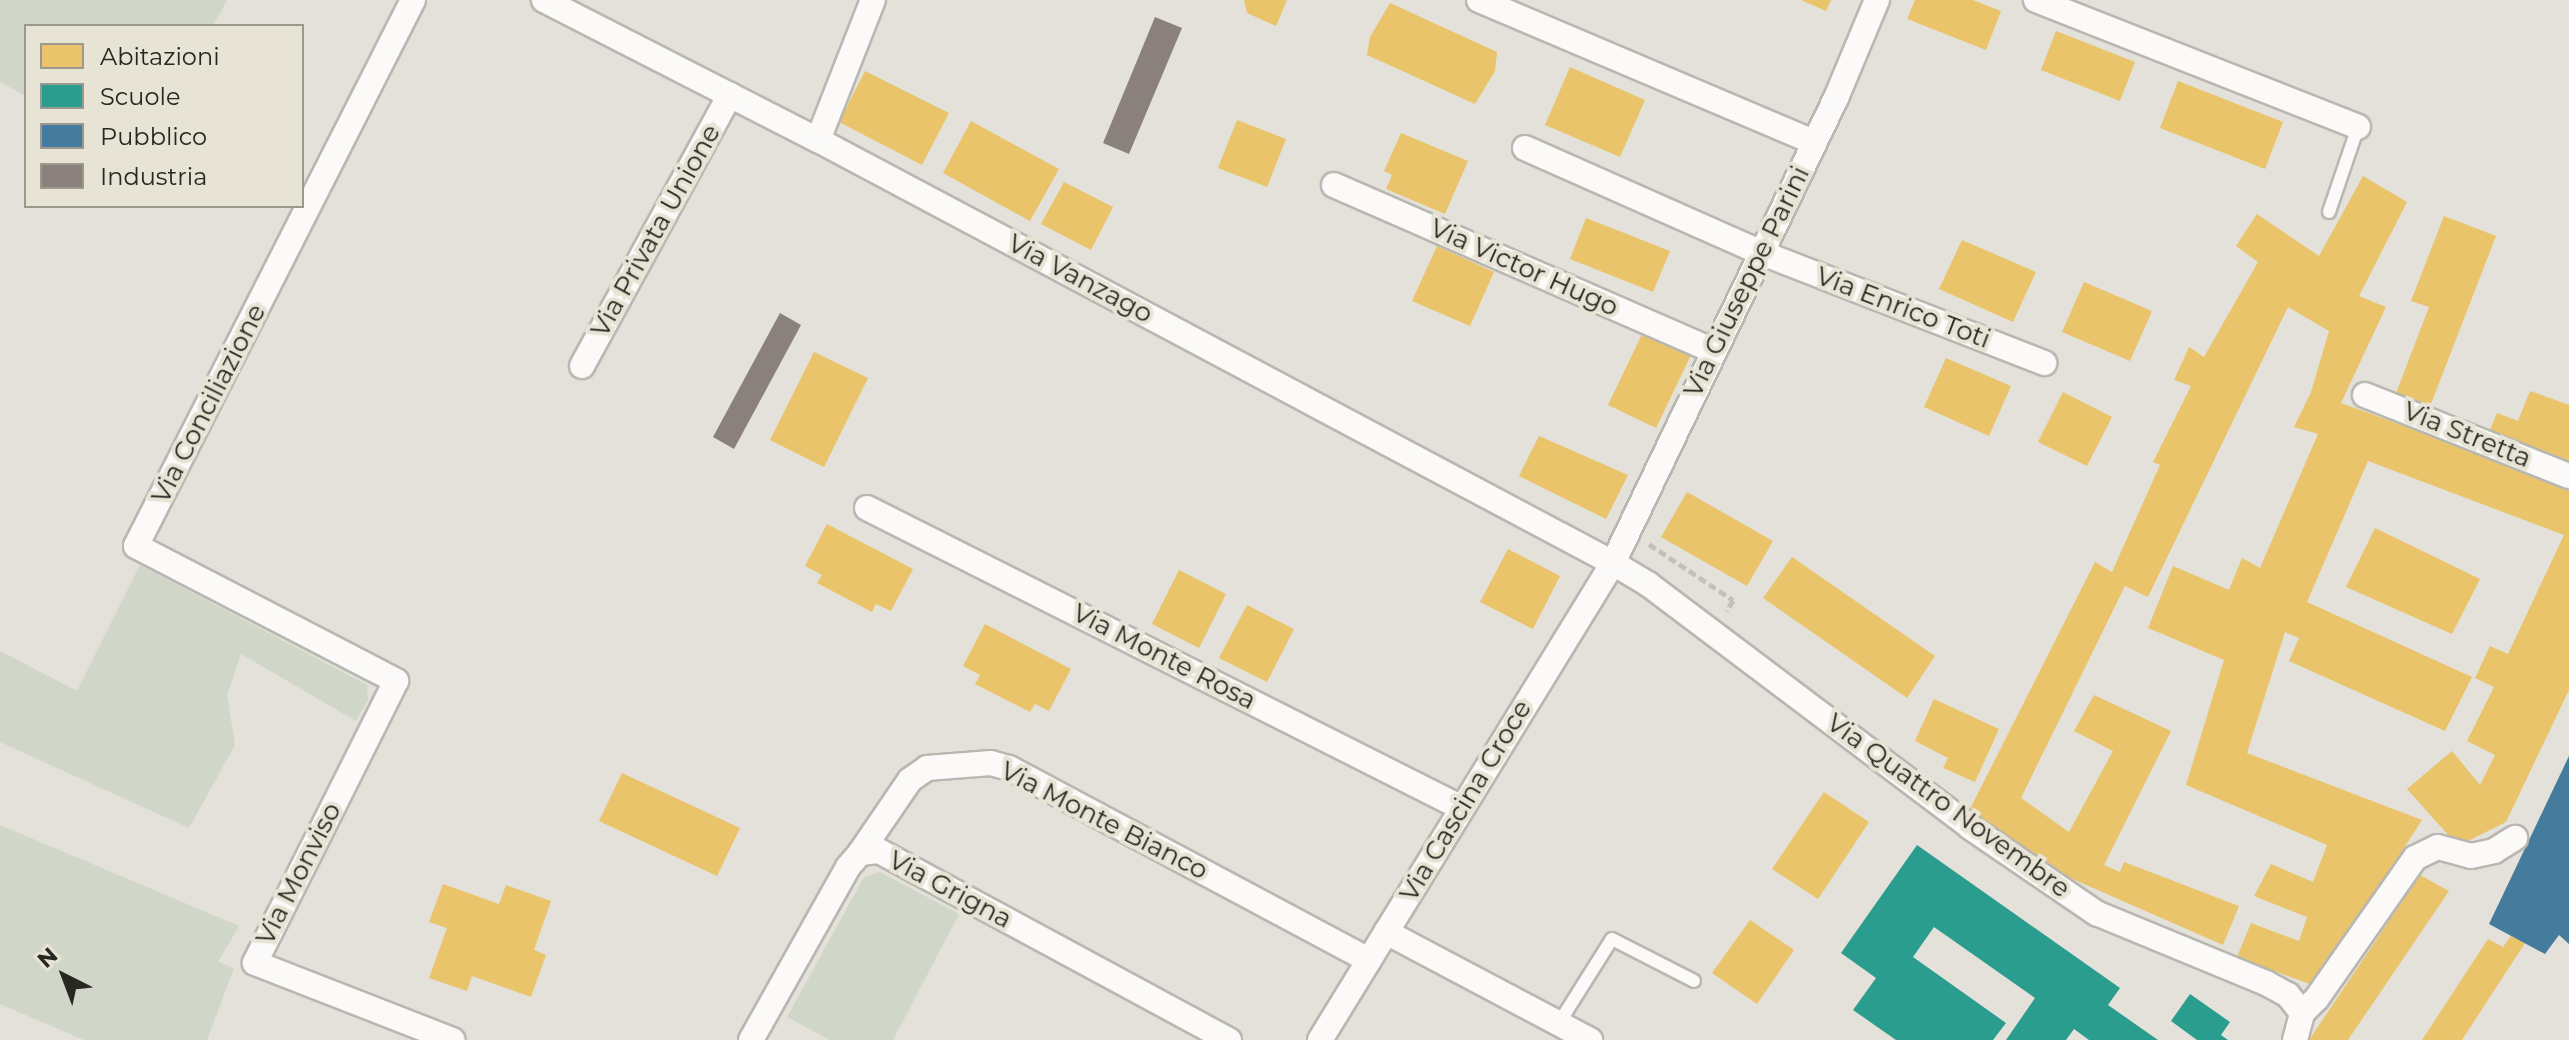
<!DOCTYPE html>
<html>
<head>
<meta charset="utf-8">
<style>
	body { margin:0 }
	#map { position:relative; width:2569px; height:1040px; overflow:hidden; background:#e3e1d9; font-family:Montserrat,sans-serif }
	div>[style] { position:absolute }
	.green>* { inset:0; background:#d0d6c8 }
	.homes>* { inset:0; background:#e9c46a }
	.schools>* { inset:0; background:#2a9d8f }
	.public>* { inset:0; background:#457b9d }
	.industry>* { inset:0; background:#8a817c }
	.path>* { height:5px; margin-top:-2.5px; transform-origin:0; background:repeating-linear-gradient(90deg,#c2c1be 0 8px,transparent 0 12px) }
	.roads { filter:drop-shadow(2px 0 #b9b7b1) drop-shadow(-2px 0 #b9b7b1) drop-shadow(0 2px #b9b7b1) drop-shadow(0 -2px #b9b7b1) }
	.lane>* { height:12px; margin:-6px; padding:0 6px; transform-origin:6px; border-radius:6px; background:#fbfaf9 }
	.street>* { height:24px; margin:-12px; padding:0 12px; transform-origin:12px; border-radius:12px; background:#fbfaf9 }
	span { translate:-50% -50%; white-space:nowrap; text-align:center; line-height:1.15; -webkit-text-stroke:8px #e7e3d5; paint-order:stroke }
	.street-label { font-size:26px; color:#282722 }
	.legend { position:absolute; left:24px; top:24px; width:280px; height:184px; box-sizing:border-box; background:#e7e3d5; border:2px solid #9b988d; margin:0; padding:10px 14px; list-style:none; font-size:24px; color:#282722 }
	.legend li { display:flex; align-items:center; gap:16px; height:40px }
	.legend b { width:40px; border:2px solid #9b988d }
	.north { position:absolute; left:24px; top:936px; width:80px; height:80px; -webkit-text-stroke:6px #e7e3d5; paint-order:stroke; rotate:318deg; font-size:22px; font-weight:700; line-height:32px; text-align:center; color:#282722 }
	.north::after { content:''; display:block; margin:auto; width:28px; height:36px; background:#282722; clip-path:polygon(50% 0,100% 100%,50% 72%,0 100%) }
</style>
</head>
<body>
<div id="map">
	<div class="green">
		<i style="clip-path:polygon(0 0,227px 0,213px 26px,26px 26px,26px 96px,0 82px)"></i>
		<i style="clip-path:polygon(140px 565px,367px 685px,368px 700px,356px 721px,241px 654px,227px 695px,235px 745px,189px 828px,0 742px,0 651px,77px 691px)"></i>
		<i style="clip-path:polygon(0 825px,239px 926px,218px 962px,234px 968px,207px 1040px,84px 1040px,0 1004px)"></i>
		<i style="clip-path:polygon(880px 872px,959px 914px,893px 1040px,830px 1040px,787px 1017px,864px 877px)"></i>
	</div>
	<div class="homes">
		<i style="clip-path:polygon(1244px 0,1287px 0,1276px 26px,1247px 13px)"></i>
		<i style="clip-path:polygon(1801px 0,1831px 0,1826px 11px)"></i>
		<i style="clip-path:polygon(1915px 0,1973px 0,2001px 11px,1986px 50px,1907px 19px)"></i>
		<i style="clip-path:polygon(1390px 3px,1497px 52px,1495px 71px,1475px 104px,1367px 55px,1370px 37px)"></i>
		<i style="clip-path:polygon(2056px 31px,2135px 62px,2120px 101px,2041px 70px)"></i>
		<i style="clip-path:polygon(1570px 67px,1645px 100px,1620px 157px,1545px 125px)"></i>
		<i style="clip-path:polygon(865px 71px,949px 113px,922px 165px,839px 122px)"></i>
		<i style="clip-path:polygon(2178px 81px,2283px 122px,2265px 169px,2160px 128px)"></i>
		<i style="clip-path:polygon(1237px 120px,1286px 139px,1267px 187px,1218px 168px)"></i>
		<i style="clip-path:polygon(971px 121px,1059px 169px,1030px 221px,943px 173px)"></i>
		<i style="clip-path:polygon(1401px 133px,1468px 161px,1445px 214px,1386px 189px,1392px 175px,1384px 171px)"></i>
		<i style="clip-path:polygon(2363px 176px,2407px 202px,2359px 296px,2386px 307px,2341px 403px,2569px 486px,2569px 690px,2506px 822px,2458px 846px,2407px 789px,2452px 751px,2480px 785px,2495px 755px,2467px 741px,2494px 687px,2475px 678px,2490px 646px,2508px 654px,2564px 535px,2368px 461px,2307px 602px,2472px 677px,2445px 731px,2289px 661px,2299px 638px,2285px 632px,2247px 753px,2422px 820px,2315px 986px,2237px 957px,2251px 923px,2299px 941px,2307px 917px,2254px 896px,2271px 864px,2313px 882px,2327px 845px,2186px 785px,2224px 660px,2148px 628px,2173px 566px,2229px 590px,2242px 558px,2260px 568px,2318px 434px,2294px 427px,2311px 392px,2329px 331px,2288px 307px,2148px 597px,2125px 586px,2021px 798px,2069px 832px,2113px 751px,2074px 731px,2094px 695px,2171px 731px,2104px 865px,2120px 872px,2124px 862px,2239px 906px,2223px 945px,2043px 866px,1968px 813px,2095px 562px,2112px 572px,2160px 465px,2153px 462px,2191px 386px,2174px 380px,2189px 347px,2204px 357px,2258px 262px,2236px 246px,2257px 214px,2319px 256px)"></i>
		<i style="clip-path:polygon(1064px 182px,1113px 207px,1091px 250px,1041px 224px)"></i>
		<i style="clip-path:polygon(2444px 216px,2496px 236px,2429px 409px,2395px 396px,2429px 307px,2411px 301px)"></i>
		<i style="clip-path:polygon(1586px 218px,1670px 251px,1653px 292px,1570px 259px)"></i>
		<i style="clip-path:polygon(1962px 240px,2036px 272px,2013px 322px,1939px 289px)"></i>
		<i style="clip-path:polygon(1437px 246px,1494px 272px,1470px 326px,1412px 301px)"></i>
		<i style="clip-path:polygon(2084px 282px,2152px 311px,2130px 361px,2062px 332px)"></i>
		<i style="clip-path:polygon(1644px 330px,1692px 353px,1656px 428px,1608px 405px)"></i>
		<i style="clip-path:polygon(814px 352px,868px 378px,824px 467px,770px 440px)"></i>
		<i style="clip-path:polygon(1946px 358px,2011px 386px,1989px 436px,1924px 407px)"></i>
		<i style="clip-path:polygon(2530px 391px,2569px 405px,2569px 468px,2487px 437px,2497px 413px,2518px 421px)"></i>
		<i style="clip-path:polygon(2063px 392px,2112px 417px,2087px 466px,2038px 442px)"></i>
		<i style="clip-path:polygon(1539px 436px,1628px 475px,1606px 519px,1519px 476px)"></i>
		<i style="clip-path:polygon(1687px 492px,1773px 541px,1747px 586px,1661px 537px)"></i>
		<i style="clip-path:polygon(827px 524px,913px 569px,891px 611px,876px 604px,872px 612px,817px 583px,822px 575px,805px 566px)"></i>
		<i style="clip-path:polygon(2375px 528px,2480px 579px,2452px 634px,2346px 587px)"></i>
		<i style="clip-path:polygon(1508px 549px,1560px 576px,1533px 629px,1480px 602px)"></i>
		<i style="clip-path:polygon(1792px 557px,1935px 656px,1907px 698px,1763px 598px)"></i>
		<i style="clip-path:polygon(1179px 570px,1226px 594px,1199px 648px,1152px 624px)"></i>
		<i style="clip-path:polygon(1247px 605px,1294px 629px,1267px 682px,1219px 658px)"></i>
		<i style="clip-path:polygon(985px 624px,1071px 669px,1049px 711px,1035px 704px,1030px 712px,975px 684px,980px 675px,963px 666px)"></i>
		<i style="clip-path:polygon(1934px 699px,1999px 729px,1975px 782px,1943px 768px,1948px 758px,1915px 741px)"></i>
		<i style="clip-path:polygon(622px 773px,740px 828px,717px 876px,599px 821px)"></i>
		<i style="clip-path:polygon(1824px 792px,1869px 822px,1818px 899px,1772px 869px)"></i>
		<i style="clip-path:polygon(2420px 875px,2449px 891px,2348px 1040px,2309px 1040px)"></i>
		<i style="clip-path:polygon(443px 884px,499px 904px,506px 885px,551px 901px,534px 950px,546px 955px,531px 997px,472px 976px,467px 991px,429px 978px,447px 928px,429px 922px)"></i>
		<i style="clip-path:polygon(1750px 920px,1794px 950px,1757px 1004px,1712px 973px)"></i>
		<i style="clip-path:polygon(2511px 936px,2525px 943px,2462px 1040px,2422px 1040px,2488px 939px,2503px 947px)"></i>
	</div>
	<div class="schools">
		<i style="clip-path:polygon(1917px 845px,2120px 988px,2108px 1005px,2158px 1040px,2089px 1040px,2074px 1029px,2066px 1040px,2006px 1040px,2035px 998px,1934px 927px,1913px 957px,2006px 1023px,1993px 1040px,1896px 1040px,1853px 1010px,1876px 978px,1841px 953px)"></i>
		<i style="clip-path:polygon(2190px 994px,2230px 1022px,2221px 1035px,2228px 1040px,2197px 1040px,2171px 1021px)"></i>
	</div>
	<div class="public">
		<i style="clip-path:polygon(2569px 756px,2569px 944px,2559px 935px,2545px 954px,2489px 924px)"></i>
	</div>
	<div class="industry">
		<i style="clip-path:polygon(1155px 17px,1182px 28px,1129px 154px,1103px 143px)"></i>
		<i style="clip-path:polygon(780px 313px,801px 325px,734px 449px,713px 437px)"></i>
	</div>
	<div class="path">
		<i style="left:1649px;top:544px;width:101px;rotate:33.7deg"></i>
		<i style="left:1733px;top:600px;width:13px;rotate:119deg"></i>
	</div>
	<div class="roads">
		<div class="lane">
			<i style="left:2329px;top:212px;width:90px;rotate:-71.2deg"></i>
			<i style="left:1559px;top:1023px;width:99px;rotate:-57.8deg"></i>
			<i style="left:1612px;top:939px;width:92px;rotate:27.1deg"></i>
		</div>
		<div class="street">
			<i style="left:413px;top:0;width:612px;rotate:116.9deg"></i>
			<i style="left:136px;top:546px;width:293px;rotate:27.4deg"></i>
			<i style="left:396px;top:681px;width:315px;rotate:116.6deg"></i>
			<i style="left:255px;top:963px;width:212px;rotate:21.3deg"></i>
			<i style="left:544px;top:0;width:308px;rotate:27.1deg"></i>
			<i style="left:818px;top:140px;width:901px;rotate:28.02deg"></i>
			<i style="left:1613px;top:563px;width:41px;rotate:31deg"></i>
			<i style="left:1648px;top:584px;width:403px;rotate:37deg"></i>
			<i style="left:1970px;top:827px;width:153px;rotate:34.3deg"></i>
			<i style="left:2096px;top:913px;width:184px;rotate:22.4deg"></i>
			<i style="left:2266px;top:983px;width:25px;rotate:29deg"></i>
			<i style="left:2288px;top:995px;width:23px;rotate:52deg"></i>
			<i style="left:1479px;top:0;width:364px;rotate:23deg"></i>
			<i style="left:2036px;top:0;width:346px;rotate:21.5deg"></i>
			<i style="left:818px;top:140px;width:150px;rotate:-68.6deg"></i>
			<i style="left:1525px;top:148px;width:259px;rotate:23.9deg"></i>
			<i style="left:1762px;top:253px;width:303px;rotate:21.3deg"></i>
			<i style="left:1334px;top:185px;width:415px;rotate:23.6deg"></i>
			<i style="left:582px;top:366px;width:309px;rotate:-61.4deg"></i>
			<i style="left:2365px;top:395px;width:219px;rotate:21.7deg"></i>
			<i style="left:867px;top:508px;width:664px;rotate:26.76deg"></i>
			<i style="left:860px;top:853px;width:88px;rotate:-55.6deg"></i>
			<i style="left:910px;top:780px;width:21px;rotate:-35deg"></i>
			<i style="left:927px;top:768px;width:64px;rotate:-4.5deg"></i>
			<i style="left:991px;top:763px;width:19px;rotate:16deg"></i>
			<i style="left:1009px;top:768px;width:408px;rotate:28.1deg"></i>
			<i style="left:1386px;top:932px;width:231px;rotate:27.9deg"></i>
			<i style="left:751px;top:1040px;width:198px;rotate:-60.7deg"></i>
			<i style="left:848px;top:867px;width:18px;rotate:-49deg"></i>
			<i style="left:860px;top:853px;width:19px;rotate:-6deg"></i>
			<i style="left:879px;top:851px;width:398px;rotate:28.4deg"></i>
			<i style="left:1320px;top:1040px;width:560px;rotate:-58.44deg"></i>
			<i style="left:1613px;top:563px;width:516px;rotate:-64.38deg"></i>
			<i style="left:1836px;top:98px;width:106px;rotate:-67.3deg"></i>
			<i style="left:2295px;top:1040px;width:28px;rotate:-75deg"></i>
			<i style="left:2302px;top:1013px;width:21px;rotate:-45deg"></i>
			<i style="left:2317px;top:998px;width:171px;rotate:-55deg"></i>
			<i style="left:2415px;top:858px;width:25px;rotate:-26deg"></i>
			<i style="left:2438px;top:847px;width:34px;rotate:15deg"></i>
			<i style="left:2471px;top:856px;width:24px;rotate:-12deg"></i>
			<i style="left:2494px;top:851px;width:25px;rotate:-32deg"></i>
		</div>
	</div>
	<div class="street-label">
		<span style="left:656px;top:231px;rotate:-61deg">Via Privata Unione</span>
		<span style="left:1524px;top:268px;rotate:24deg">Via Victor Hugo</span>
		<span style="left:1080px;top:279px;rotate:28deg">Via Vanzago</span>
		<span style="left:1747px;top:282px;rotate:-64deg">Via Giuseppe Parini</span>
		<span style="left:1903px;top:308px;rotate:21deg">Via Enrico Toti</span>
		<span style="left:209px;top:404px;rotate:-63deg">Via Conciliazione</span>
		<span style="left:2467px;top:435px;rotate:22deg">Via Stretta</span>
		<span style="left:1164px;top:657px;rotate:27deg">Via Monte Rosa</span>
		<span style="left:1466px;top:801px;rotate:-59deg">Via Cascina Croce</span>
		<span style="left:1948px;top:806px;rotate:36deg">Via Quattro Novembre</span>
		<span style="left:1104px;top:821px;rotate:27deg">Via Monte Bianco</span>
		<span style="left:299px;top:874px;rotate:-63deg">Via Monviso</span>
		<span style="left:950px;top:890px;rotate:28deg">Via Grigna</span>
	</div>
	<ul class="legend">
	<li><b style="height:22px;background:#e9c46a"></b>Abitazioni</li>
	<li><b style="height:22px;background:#2a9d8f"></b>Scuole</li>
	<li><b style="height:22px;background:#457b9d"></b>Pubblico</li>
	<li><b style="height:22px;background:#8a817c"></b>Industria</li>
	</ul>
	<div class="north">N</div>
</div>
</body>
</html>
